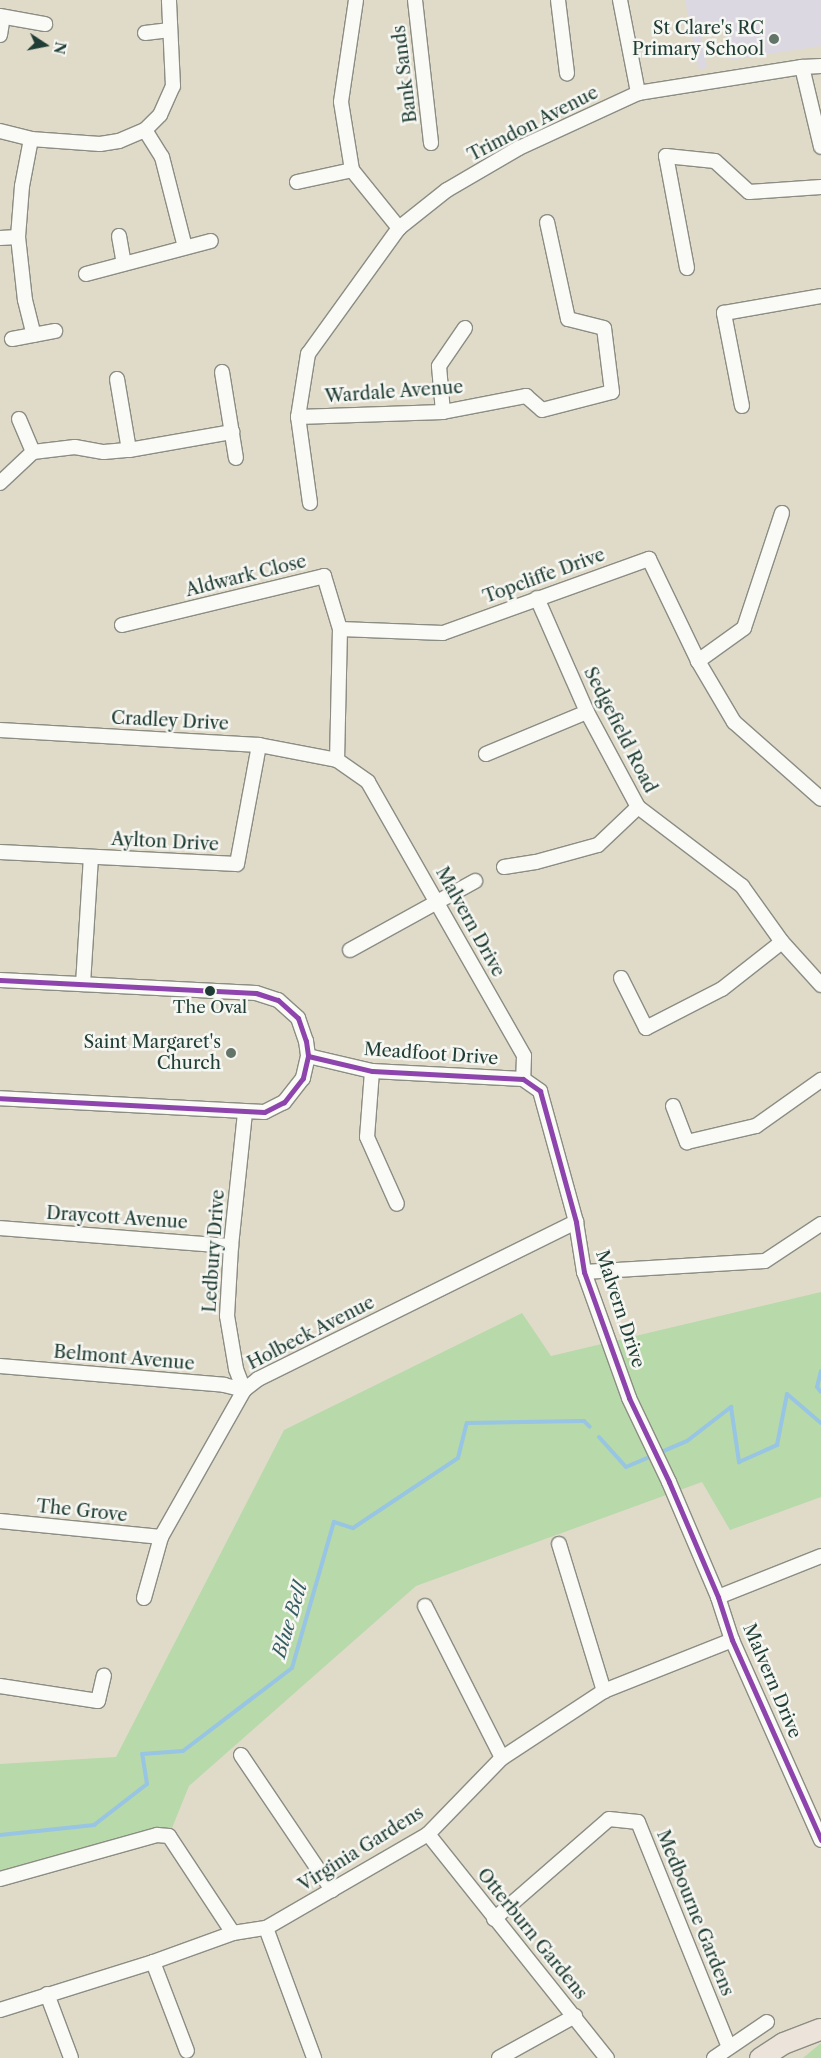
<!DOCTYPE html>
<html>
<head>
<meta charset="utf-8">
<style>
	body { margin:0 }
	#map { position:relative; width:821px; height:2058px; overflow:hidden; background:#e0dbc9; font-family:"Libre Caslon Text",serif }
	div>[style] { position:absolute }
	.built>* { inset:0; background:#dcd8e2 }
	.green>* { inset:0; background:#b8d9a9 }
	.stream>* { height:4px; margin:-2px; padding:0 2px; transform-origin:2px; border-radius:2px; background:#97c5e3 }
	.roads { filter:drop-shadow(1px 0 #8b8d83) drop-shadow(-1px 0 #8b8d83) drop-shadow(0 1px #8b8d83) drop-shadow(0 -1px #8b8d83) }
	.street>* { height:14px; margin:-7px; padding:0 7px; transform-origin:7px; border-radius:7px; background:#fafaf7 }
	.primary>* { height:21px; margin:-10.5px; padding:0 10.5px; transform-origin:10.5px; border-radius:10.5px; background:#ece4db }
	.bus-1>* { height:5px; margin:-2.5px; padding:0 2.5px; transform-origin:2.5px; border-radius:2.5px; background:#8e44ad }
	.dots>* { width:14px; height:14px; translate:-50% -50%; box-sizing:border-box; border:2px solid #f6f6f2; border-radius:50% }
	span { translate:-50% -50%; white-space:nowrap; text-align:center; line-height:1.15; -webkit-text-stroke:5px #f6f6f2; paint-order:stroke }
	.bus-label { font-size:17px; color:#1f3d34 }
	.poi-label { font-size:18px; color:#1f3d34 }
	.right { translate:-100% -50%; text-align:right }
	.street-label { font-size:18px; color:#1f3d34 }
	.water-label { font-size:19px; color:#355d62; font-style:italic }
	.north { position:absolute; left:20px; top:20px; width:50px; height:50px; -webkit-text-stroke:4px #f6f6f2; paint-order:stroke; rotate:101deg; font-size:14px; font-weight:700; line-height:20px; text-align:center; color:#1f3d34 }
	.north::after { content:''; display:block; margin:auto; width:18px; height:22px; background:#1f3d34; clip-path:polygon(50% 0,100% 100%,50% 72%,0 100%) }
</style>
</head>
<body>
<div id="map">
	<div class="built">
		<i style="clip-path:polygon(685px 0,821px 0,821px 46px,730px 60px,724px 27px,701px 32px,707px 68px,699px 69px)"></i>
	</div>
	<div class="green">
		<i style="clip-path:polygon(821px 1292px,821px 1497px,730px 1530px,702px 1482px,416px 1586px,189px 1786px,172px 1828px,150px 1831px,0 1878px,0 1764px,116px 1757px,284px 1430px,522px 1313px,551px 1356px)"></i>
		<i style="clip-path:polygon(821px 2043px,821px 2058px,803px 2058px)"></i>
	</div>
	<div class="stream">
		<i style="left:821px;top:1371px;width:16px;rotate:104deg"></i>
		<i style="left:817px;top:1387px;width:6px;rotate:51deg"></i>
		<i style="left:599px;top:1437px;width:40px;rotate:48deg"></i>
		<i style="left:626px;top:1467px;width:66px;rotate:-23.1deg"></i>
		<i style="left:687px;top:1441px;width:56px;rotate:-37.7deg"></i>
		<i style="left:731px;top:1407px;width:56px;rotate:81.7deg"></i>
		<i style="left:739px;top:1462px;width:42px;rotate:-24.1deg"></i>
		<i style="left:777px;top:1445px;width:52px;rotate:-78.9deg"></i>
		<i style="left:787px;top:1394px;width:45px;rotate:40.5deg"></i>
		<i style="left:0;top:1835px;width:95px;rotate:-6.1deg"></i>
		<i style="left:94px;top:1825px;width:67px;rotate:-37.7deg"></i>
		<i style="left:147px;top:1784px;width:30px;rotate:-99deg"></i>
		<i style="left:142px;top:1754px;width:41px;rotate:-4.2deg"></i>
		<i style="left:183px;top:1751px;width:137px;rotate:-37.3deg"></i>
		<i style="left:292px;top:1668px;width:152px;rotate:-74deg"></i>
		<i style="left:334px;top:1522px;width:20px;rotate:18deg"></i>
		<i style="left:353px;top:1528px;width:126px;rotate:-33.7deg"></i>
		<i style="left:458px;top:1458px;width:36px;rotate:-76deg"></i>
		<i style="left:467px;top:1423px;width:117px;rotate:-1deg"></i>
		<i style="left:584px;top:1421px;width:8px;rotate:45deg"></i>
	</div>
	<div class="roads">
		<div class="street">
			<i style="left:356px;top:0;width:103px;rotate:98.4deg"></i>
			<i style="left:341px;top:102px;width:69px;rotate:80.8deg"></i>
			<i style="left:352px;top:170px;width:75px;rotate:51deg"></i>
			<i style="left:415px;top:0;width:144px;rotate:83.6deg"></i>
			<i style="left:558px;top:0;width:74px;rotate:83deg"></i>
			<i style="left:620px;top:0;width:95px;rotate:79deg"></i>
			<i style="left:0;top:16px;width:46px;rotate:10.1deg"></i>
			<i style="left:145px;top:33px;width:25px;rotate:-7deg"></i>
			<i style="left:0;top:35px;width:18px;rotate:-81deg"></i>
			<i style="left:802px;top:67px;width:82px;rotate:76.6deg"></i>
			<i style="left:145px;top:130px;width:32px;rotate:58deg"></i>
			<i style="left:162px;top:157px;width:93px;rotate:75.7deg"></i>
			<i style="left:0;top:131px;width:32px;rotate:14deg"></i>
			<i style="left:31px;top:139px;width:69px;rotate:4.1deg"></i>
			<i style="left:100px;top:144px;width:19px;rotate:-9deg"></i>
			<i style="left:119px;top:141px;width:28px;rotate:-23deg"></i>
			<i style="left:145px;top:130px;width:21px;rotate:-45deg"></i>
			<i style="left:160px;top:115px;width:32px;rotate:-66deg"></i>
			<i style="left:173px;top:86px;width:86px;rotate:-92.7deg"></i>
			<i style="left:31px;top:139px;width:48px;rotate:100.8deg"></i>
			<i style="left:22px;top:186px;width:51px;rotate:94.5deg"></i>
			<i style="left:18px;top:237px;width:63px;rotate:83.7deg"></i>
			<i style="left:25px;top:300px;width:36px;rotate:76deg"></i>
			<i style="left:297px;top:182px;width:56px;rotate:-12.3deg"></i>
			<i style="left:119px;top:236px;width:28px;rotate:80deg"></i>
			<i style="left:0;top:238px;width:18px;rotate:-3deg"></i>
			<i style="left:687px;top:268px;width:114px;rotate:-100.6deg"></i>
			<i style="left:666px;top:156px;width:49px;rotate:5.8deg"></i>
			<i style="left:715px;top:161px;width:46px;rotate:42.4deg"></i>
			<i style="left:749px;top:192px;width:72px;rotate:-4deg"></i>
			<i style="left:86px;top:274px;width:129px;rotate:-14.8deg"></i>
			<i style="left:12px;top:339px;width:44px;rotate:-10.5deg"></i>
			<i style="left:222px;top:372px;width:87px;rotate:80.8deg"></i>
			<i style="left:117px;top:379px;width:72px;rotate:80.4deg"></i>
			<i style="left:742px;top:406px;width:95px;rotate:-101deg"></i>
			<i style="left:724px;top:313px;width:98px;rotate:-9.9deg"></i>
			<i style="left:443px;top:412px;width:46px;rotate:-95deg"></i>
			<i style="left:439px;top:366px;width:46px;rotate:-55.6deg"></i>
			<i style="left:298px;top:417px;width:145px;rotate:-2deg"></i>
			<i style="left:443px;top:412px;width:85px;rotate:-10.9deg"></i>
			<i style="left:526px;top:396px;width:21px;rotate:41deg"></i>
			<i style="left:542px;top:410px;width:72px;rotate:-14.4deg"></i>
			<i style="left:612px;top:392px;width:64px;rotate:-97.1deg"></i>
			<i style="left:604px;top:328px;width:37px;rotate:-166deg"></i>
			<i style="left:568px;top:319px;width:99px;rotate:-102.2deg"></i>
			<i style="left:19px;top:419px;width:36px;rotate:67deg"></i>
			<i style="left:0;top:483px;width:45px;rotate:-43.2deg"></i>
			<i style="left:33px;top:452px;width:42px;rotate:-6.8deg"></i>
			<i style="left:75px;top:447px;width:29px;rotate:10deg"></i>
			<i style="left:104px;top:452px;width:25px;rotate:-5deg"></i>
			<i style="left:129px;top:450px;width:105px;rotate:-9.9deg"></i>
			<i style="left:310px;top:503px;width:87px;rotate:-97.9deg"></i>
			<i style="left:298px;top:417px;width:64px;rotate:-81deg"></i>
			<i style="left:308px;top:354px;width:155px;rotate:-54.2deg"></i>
			<i style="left:399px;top:228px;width:61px;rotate:-38.4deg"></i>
			<i style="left:447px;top:190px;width:83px;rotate:-30.3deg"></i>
			<i style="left:519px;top:148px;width:131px;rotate:-24.8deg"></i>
			<i style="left:638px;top:93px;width:166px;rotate:-9deg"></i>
			<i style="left:802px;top:67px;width:19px;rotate:-3deg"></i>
			<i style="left:782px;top:513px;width:121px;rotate:108.3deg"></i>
			<i style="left:744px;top:628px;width:57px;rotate:144.3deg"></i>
			<i style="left:698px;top:661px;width:71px;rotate:59.5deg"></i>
			<i style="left:734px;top:722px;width:116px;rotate:41.5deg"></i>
			<i style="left:537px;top:598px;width:124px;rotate:66.3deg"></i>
			<i style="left:587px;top:712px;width:108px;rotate:61.8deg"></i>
			<i style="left:638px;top:807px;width:131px;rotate:37.2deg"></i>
			<i style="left:742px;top:886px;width:69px;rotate:54.5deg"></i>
			<i style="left:782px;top:942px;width:58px;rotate:47.8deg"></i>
			<i style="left:122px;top:625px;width:208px;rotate:-13.6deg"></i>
			<i style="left:324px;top:576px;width:55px;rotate:73.2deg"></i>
			<i style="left:340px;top:629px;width:131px;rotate:91.3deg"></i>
			<i style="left:340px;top:629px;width:103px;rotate:2.2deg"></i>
			<i style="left:443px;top:633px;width:219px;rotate:-19.8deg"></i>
			<i style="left:649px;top:559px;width:113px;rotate:64.3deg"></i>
			<i style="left:0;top:730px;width:259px;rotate:3.3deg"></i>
			<i style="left:259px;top:745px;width:79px;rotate:10.9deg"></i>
			<i style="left:337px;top:760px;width:38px;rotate:35deg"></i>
			<i style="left:368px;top:782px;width:315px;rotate:60.3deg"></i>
			<i style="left:524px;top:1056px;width:23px;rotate:92deg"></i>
			<i style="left:486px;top:754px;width:109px;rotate:-22.6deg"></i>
			<i style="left:0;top:852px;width:237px;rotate:2.9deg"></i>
			<i style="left:237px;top:864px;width:121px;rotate:-79.5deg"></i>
			<i style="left:504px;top:867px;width:32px;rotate:-9deg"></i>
			<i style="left:536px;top:862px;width:64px;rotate:-15.3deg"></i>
			<i style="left:598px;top:845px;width:55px;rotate:-43.5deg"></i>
			<i style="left:350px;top:950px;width:143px;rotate:-28.9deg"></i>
			<i style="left:621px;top:978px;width:56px;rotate:63.4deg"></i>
			<i style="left:646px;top:1028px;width:85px;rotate:-27.2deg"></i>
			<i style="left:722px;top:989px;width:76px;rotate:-38.1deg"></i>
			<i style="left:0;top:980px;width:256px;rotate:2.9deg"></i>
			<i style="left:256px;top:993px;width:23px;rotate:18deg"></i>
			<i style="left:278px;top:1000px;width:27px;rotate:42deg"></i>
			<i style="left:298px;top:1018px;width:24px;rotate:71deg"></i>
			<i style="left:306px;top:1041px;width:15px;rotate:82deg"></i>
			<i style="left:308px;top:1056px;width:23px;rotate:103deg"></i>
			<i style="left:303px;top:1078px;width:31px;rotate:128deg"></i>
			<i style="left:284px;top:1102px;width:22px;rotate:153deg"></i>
			<i style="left:264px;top:1112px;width:264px;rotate:-177deg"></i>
			<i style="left:83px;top:984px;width:127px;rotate:-86.4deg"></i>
			<i style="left:308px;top:1056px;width:66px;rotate:13.2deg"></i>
			<i style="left:372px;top:1071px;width:151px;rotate:3deg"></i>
			<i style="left:372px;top:1071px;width:66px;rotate:94.3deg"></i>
			<i style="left:367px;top:1137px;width:73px;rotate:65.9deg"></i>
			<i style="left:523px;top:1079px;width:21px;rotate:35deg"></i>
			<i style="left:540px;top:1091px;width:136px;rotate:74.6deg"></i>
			<i style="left:576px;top:1222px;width:51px;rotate:80.9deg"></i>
			<i style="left:584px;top:1272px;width:134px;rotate:70.3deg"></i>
			<i style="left:629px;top:1398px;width:93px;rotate:64.5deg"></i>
			<i style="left:669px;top:1482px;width:125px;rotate:66.9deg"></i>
			<i style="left:718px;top:1597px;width:45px;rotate:72deg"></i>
			<i style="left:732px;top:1640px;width:219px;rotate:66deg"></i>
			<i style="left:673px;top:1106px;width:39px;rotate:69deg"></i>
			<i style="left:687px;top:1142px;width:71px;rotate:-13.1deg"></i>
			<i style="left:756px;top:1126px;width:80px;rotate:-35.3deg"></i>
			<i style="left:0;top:1228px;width:232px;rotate:4.5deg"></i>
			<i style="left:584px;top:1272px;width:181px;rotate:-3.5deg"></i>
			<i style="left:765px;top:1261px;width:67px;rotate:-33.5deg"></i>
			<i style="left:0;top:1366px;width:225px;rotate:4.8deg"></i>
			<i style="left:224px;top:1385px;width:21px;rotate:14deg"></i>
			<i style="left:244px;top:1390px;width:22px;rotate:-111deg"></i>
			<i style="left:236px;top:1369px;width:54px;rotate:-99.6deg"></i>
			<i style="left:227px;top:1316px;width:70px;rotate:-86.7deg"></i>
			<i style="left:231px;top:1246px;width:135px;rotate:-84deg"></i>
			<i style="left:0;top:1521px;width:162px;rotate:5.7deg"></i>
			<i style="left:559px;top:1544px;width:154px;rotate:73deg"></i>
			<i style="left:718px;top:1597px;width:111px;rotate:-21.7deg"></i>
			<i style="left:144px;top:1598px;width:63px;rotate:-74.4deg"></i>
			<i style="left:161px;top:1537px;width:169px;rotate:-60.5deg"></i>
			<i style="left:244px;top:1390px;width:18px;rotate:-38deg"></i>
			<i style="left:258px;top:1379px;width:355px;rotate:-26.3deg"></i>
			<i style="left:425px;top:1606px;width:170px;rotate:63.1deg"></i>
			<i style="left:0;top:1686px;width:99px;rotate:8.7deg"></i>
			<i style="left:98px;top:1701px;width:26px;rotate:-77deg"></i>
			<i style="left:241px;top:1755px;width:163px;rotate:56deg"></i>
			<i style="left:428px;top:1834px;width:287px;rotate:51.4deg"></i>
			<i style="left:0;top:1879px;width:163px;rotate:-15.7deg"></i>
			<i style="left:157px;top:1835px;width:12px;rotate:5deg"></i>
			<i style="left:169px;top:1836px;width:116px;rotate:56.6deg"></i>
			<i style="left:494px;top:1919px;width:152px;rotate:-41deg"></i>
			<i style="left:609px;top:1819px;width:29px;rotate:6deg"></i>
			<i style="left:638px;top:1822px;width:243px;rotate:68deg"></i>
			<i style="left:266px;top:1928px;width:139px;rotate:69.7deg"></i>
			<i style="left:153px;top:1962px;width:95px;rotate:69.1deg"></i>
			<i style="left:47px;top:1994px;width:68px;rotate:69.4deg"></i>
			<i style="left:0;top:2010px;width:160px;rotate:-17.4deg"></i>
			<i style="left:153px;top:1962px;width:85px;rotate:-19.9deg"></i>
			<i style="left:233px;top:1933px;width:33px;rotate:-9deg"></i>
			<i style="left:266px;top:1928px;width:187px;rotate:-30.1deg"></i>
			<i style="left:428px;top:1834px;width:106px;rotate:-45.8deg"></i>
			<i style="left:502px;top:1758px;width:122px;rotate:-33.3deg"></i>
			<i style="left:604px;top:1691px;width:138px;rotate:-21.7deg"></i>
			<i style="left:499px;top:2058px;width:87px;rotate:-28.9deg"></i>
			<i style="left:714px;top:2058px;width:64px;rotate:-34.2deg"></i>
		</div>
		<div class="primary">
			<i style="left:760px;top:2058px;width:27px;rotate:-33deg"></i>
			<i style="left:783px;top:2043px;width:39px;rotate:-21deg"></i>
		</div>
	</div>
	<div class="bus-1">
		<i style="left:0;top:980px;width:256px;rotate:2.9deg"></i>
		<i style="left:256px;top:993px;width:23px;rotate:18deg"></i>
		<i style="left:278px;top:1000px;width:27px;rotate:42deg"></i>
		<i style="left:298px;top:1018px;width:24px;rotate:71deg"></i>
		<i style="left:306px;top:1041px;width:15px;rotate:82deg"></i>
		<i style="left:308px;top:1056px;width:23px;rotate:103deg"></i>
		<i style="left:303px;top:1078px;width:31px;rotate:128deg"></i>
		<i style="left:284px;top:1102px;width:22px;rotate:153deg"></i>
		<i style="left:264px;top:1112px;width:264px;rotate:-177deg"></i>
		<i style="left:308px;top:1056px;width:66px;rotate:13.2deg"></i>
		<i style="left:372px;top:1071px;width:151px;rotate:3deg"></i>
		<i style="left:523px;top:1079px;width:21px;rotate:35deg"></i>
		<i style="left:540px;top:1091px;width:136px;rotate:74.6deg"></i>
		<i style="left:576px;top:1222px;width:51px;rotate:80.9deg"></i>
		<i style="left:584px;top:1272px;width:134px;rotate:70.3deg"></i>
		<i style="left:629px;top:1398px;width:93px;rotate:64.5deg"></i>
		<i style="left:669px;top:1482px;width:125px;rotate:66.9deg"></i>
		<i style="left:718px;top:1597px;width:45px;rotate:72deg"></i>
		<i style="left:732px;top:1640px;width:219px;rotate:66deg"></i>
	</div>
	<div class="dots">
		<i style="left:774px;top:39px;background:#637468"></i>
		<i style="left:210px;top:991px;background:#1f3d34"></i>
		<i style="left:231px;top:1053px;background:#637468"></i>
	</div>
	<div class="bus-label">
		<span style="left:210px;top:1008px">The Oval</span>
	</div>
	<div class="poi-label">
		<span class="right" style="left:764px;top:39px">St Clare's RC<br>Primary School</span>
		<span class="right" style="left:221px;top:1053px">Saint Margaret's<br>Church</span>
	</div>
	<div class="street-label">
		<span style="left:405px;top:74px;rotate:-97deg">Bank Sands</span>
		<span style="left:533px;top:124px;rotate:-27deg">Trimdon Avenue</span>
		<span style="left:394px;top:392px;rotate:-4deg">Wardale Avenue</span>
		<span style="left:246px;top:576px;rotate:-14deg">Aldwark Close</span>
		<span style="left:544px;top:576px;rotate:-20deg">Topcliffe Drive</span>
		<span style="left:170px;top:721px;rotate:3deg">Cradley Drive</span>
		<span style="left:620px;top:730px;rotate:63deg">Sedgefield Road</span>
		<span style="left:165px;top:842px;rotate:3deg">Aylton Drive</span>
		<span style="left:470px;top:922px;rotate:61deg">Malvern Drive</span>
		<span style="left:431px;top:1054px;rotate:4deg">Meadfoot Drive</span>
		<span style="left:117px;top:1218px;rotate:4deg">Draycott Avenue</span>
		<span style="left:214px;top:1251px;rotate:-86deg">Ledbury Drive</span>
		<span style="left:620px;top:1309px;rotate:72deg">Malvern Drive</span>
		<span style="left:311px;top:1333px;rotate:-27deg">Holbeck Avenue</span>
		<span style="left:124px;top:1358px;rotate:5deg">Belmont Avenue</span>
		<span style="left:82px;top:1511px;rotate:6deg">The Grove</span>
		<span style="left:772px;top:1681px;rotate:67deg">Malvern Drive</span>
		<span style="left:361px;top:1849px;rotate:-32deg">Virginia Gardens</span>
		<span style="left:695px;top:1913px;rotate:68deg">Medbourne Gardens</span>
		<span style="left:532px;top:1934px;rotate:51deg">Otterburn Gardens</span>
	</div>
	<div class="water-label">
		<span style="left:290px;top:1620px;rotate:-73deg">Blue Bell</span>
	</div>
	<div class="north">N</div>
</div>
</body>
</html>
